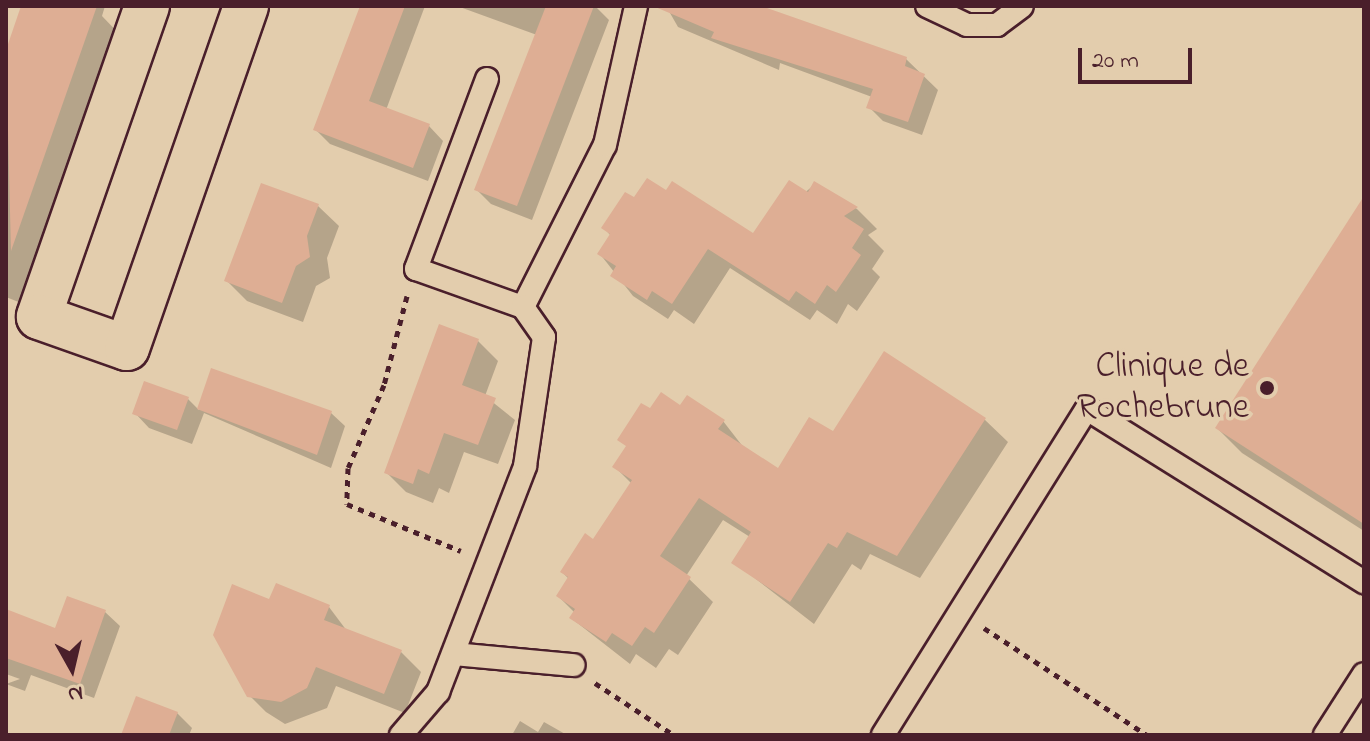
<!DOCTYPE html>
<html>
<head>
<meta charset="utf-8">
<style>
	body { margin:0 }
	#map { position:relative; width:1370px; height:741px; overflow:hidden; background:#e3cdad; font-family:"Indie Flower",sans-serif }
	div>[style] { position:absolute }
	.shadow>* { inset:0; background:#0003 }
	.building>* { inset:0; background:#deae94 }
	.path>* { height:5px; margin-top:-2.5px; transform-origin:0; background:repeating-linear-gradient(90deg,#4a1f2b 0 6px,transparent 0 12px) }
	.roads { filter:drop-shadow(2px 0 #4a1f2b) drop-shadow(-2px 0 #4a1f2b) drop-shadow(0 2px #4a1f2b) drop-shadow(0 -2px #4a1f2b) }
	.lane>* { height:22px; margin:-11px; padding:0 11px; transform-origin:11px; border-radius:11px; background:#e3cdad }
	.street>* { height:44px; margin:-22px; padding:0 22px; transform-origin:22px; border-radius:22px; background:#e3cdad }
	.dots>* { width:22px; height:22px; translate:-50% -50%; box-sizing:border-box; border:4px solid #e3cdad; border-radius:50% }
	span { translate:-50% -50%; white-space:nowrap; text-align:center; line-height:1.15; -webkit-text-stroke:7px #e3cdad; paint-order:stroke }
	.poi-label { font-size:36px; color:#4a1f2b }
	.right { translate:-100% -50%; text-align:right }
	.frame { position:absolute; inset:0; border:8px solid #4a1f2b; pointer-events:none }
	.north { position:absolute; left:32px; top:629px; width:80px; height:80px; -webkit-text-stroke:6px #e3cdad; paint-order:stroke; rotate:172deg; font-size:22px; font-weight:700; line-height:32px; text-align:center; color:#4a1f2b }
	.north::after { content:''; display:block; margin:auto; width:28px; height:36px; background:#4a1f2b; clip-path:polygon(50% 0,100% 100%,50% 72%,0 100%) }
	.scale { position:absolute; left:1078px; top:48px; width:114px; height:36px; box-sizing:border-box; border:4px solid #4a1f2b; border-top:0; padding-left:10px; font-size:24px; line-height:28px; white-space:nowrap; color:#4a1f2b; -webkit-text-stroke:6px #e3cdad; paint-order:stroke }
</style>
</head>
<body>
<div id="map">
	<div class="shadow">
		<i style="clip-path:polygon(23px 6px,105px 6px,102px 16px,125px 40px,31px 307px,6px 297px,6px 56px)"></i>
		<i style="clip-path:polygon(361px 6px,425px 6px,386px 110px,429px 126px,443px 141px,428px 181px,330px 144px,315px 129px)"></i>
		<i style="clip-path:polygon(457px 6px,595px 6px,609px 20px,532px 220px,491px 204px,476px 189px,537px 35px)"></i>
		<i style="clip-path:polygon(666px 6px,756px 6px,906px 59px,938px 90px,922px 135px,883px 121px,869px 107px,872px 97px,780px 63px,779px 70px,678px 27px)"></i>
		<i style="clip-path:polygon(815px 184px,857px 209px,877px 229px,868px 235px,884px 251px,872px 269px,880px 277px,857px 311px,848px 304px,837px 324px,817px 310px,810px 320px,730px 268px,694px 324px,674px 310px,668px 319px,633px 296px,600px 254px,611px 236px,604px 228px,754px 236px)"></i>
		<i style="clip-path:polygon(318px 206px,339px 226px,327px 258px,330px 278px,316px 286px,303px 322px,247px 301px,226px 280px)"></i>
		<i style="clip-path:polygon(1364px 236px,1364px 531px,1242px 453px,1217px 428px)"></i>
		<i style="clip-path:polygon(478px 341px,498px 361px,485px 396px,515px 420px,498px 464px,464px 452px,449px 493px,439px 488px,433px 503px,406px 492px,386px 472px)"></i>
		<i style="clip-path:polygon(213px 370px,331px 413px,345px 426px,331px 468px,204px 413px,192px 444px,149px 428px,135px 413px,188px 399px,199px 410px)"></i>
		<i style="clip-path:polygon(681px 408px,723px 421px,744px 448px,778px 470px,834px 434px,984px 419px,1008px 442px,920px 578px,870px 554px,861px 570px,852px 564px,814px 624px,734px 562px,750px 537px,723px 520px,686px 576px,713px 602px,678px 655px,669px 649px,656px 668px,636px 654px,630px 664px,571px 618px,575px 613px,558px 596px,569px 579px,562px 572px,594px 542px,632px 484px,615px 467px,650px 411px)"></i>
		<i style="clip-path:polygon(270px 601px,329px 607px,347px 631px,401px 652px,421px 672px,405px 713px,336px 686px,327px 708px,285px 724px,266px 712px,245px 691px)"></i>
		<i style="clip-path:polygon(6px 611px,56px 631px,105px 612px,120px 626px,94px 698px,31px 675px,25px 691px,6px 684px,20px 679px,6px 674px)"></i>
		<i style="clip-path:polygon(177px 713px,192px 728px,189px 735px,123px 735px)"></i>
		<i style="clip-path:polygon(520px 721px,538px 732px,544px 722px,567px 735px,512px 735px)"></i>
	</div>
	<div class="building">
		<i style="clip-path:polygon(21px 6px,97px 6px,11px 251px,6px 50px)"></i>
		<i style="clip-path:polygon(360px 6px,405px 6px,369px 101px,430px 124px,413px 168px,313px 130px)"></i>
		<i style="clip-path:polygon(546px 6px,594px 6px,517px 206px,474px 190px)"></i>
		<i style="clip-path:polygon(653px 6px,761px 6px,907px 57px,905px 66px,925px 74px,908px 122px,866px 108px,873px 89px,711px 38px,714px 32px)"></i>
		<i style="clip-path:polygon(647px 178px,666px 190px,672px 181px,753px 233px,789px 180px,808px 192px,814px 181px,858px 207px,844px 216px,864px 229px,852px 248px,861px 255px,836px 292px,827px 285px,815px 304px,796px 291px,789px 301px,708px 249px,672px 304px,652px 291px,647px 300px,610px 276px,616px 266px,597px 254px,610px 234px,601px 228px,625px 192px,634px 197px)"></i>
		<i style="clip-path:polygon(261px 183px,319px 204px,307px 236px,310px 257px,296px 266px,282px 303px,224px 281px)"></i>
		<i style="clip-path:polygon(1364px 196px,1364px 524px,1215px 428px)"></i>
		<i style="clip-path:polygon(439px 324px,479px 339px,462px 385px,496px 398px,478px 445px,444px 433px,429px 474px,418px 469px,413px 484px,384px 473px)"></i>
		<i style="clip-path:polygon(884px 351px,986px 418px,897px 556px,847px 532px,837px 548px,828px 543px,790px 602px,731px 563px,751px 532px,699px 498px,660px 556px,691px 577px,654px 633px,645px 627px,632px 646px,612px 633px,606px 642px,569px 618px,575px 609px,556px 596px,568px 577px,560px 572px,585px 533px,593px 539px,632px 480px,612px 467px,626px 446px,617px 440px,641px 403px,650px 408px,661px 392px,680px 405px,687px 395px,725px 420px,718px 429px,778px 468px,809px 417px,833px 431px)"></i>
		<i style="clip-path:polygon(211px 368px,332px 411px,317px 455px,197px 409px)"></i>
		<i style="clip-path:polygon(144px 381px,189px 397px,177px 430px,132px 414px)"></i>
		<i style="clip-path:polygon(276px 583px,330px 605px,324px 620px,402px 650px,384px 694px,316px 667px,307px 688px,281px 702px,247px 697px,213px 635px,232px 584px,269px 599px)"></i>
		<i style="clip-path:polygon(67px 596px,106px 610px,80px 684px,6px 658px,6px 609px,55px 628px)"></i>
		<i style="clip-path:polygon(136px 696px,178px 712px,169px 735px,121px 735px)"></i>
	</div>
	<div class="path">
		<i style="left:407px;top:296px;width:92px;rotate:104.5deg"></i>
		<i style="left:384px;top:385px;width:90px;rotate:113.4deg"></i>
		<i style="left:348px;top:468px;width:36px;rotate:92deg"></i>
		<i style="left:347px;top:504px;width:123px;rotate:22.4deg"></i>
		<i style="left:984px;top:628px;width:195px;rotate:33.3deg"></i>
		<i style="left:595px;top:683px;width:95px;rotate:33.4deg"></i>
	</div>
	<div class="roads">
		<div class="lane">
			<i style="left:927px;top:6px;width:44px;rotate:25.4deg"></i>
			<i style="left:967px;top:25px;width:30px"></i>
			<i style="left:997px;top:25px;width:31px;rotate:-37deg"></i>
			<i style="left:487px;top:79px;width:203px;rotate:110.5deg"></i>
			<i style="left:416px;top:269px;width:114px;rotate:19.6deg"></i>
			<i style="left:523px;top:307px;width:182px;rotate:-63.2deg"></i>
			<i style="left:605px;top:145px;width:142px;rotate:-77.4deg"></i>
			<i style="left:454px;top:654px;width:120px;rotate:5.3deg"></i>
			<i style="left:401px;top:735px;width:57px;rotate:-49.3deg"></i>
			<i style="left:438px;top:692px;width:242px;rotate:-68.9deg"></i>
			<i style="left:525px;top:466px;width:130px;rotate:-81.6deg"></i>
			<i style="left:544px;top:337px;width:37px;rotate:-125deg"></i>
			<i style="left:883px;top:735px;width:385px;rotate:-58deg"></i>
			<i style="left:1087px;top:409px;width:327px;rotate:32deg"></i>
			<i style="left:1325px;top:735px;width:72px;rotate:-57.4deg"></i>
		</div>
		<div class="street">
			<i style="left:147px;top:6px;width:329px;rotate:109.2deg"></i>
			<i style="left:39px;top:317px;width:93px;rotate:19.4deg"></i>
			<i style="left:127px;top:348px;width:362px;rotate:-70.8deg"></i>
		</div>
	</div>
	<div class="dots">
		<i style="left:1267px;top:388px;background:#4a1f2b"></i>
	</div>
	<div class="poi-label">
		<span class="right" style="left:1249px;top:388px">Clinique de<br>Rochebrune</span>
	</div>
	<div class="frame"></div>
	<div class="north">N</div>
	<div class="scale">20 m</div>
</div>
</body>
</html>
